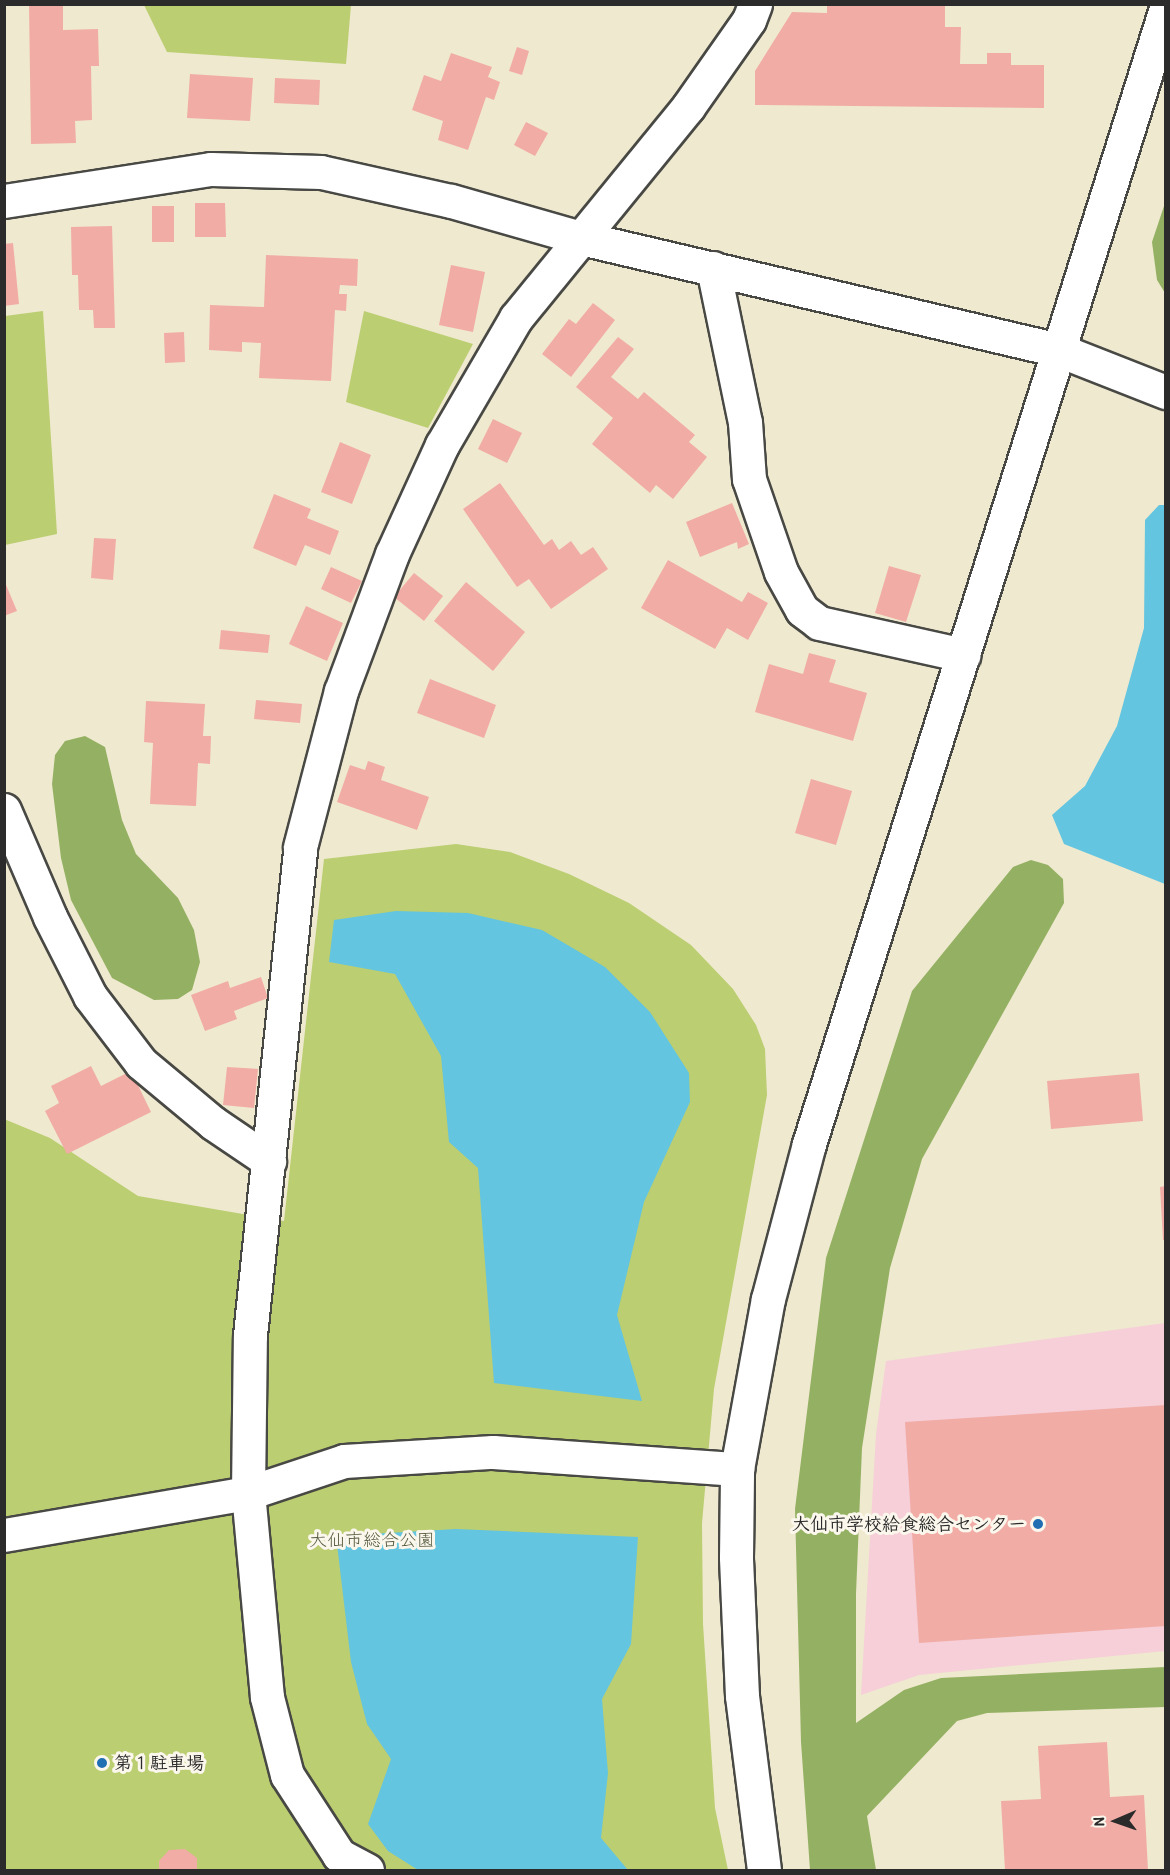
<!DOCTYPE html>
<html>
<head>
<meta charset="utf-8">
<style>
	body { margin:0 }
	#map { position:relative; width:1170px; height:1875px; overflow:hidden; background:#efe9cf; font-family:"Patrick Hand","Klee One",sans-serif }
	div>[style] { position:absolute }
	.built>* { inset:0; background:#f6cfd8 }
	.green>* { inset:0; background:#bbce71 }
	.forest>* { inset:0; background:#94b163 }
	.water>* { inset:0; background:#63c5e0 }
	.building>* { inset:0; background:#f1aca6 }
	.roads { filter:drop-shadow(2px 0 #484844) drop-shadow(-2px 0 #484844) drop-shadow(0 2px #484844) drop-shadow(0 -2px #484844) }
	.minor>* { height:33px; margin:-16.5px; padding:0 16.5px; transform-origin:16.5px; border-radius:16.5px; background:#fff }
	.dots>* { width:16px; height:16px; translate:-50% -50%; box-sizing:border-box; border:3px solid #fbf7ec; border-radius:50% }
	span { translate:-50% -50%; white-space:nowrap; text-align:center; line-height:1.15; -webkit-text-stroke:6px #fbf7ec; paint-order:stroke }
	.poi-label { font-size:18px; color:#2b2b2b; font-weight:700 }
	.right { translate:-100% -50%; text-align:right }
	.left { translate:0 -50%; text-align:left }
	.park-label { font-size:18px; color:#565c40 }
	.frame { position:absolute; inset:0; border:6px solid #2b2b2b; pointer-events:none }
	.north { position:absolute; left:1086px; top:1791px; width:60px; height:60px; -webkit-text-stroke:4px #fbf7ec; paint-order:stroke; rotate:268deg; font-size:16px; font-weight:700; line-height:24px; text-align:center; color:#2b2b2b }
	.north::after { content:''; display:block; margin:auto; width:21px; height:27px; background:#2b2b2b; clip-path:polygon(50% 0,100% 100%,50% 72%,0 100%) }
</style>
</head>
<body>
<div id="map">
	<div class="built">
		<i style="clip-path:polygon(1165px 1323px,1165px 1651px,919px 1675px,861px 1695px,876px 1434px,886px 1361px)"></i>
	</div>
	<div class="green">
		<i style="clip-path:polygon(144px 5px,351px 5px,346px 64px,167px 52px)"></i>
		<i style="clip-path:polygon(43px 311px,57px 534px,5px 545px,5px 316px)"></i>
		<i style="clip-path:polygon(364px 311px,473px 344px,428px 428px,346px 402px)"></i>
		<i style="clip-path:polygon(456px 844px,510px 852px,569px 874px,629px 903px,691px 945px,733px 989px,756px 1025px,765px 1049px,767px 1095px,714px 1389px,702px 1523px,703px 1624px,715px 1808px,728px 1870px,5px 1870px,4px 1119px,50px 1138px,138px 1196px,284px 1221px,324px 859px)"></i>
	</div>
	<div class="forest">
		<i style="clip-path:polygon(1165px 203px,1166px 203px,1165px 293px,1157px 280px,1152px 242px)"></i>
		<i style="clip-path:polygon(85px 736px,105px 747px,122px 820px,136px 854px,178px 898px,194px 930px,200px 962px,192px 990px,178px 999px,154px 1000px,112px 978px,71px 900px,61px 858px,52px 784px,55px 755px,65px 741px)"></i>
		<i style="clip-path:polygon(1031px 860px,1048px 865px,1063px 879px,1064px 903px,922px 1159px,890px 1268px,862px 1448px,856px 1594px,856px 1723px,904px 1690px,941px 1678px,1165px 1667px,1165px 1707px,987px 1713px,957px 1721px,867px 1816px,876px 1870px,810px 1870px,801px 1742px,795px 1509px,826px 1258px,912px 991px,1013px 867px)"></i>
	</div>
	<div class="water">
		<i style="clip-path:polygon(1159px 505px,1166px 505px,1165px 884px,1064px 844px,1052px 815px,1085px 786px,1117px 726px,1144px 628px,1145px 520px)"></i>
		<i style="clip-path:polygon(396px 911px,468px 913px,542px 930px,605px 967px,650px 1012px,689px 1073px,690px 1102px,644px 1202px,617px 1315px,642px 1401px,494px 1383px,478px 1168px,449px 1142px,441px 1056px,395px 974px,329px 962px,334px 920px)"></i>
		<i style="clip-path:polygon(456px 1529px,638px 1537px,631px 1644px,602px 1699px,608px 1773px,601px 1838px,628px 1870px,418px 1870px,388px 1851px,368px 1824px,391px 1759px,367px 1724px,351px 1662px,336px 1536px)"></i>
	</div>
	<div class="building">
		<i style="clip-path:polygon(29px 4px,63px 4px,63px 30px,98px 29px,99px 66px,91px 66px,92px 120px,75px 121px,76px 143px,31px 144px)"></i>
		<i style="clip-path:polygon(827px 4px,945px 4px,945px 27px,961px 27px,960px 64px,987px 64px,987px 53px,1011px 53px,1011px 65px,1044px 65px,1044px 108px,755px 105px,755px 71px,792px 12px,827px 13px)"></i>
		<i style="clip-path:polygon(517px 47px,529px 51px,522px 75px,509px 71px)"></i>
		<i style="clip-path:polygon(451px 53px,492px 67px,488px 77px,500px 82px,494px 100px,486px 97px,468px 150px,438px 140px,443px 121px,412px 110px,424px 75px,441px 81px)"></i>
		<i style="clip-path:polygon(190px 74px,253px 78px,250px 121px,187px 118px)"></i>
		<i style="clip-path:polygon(275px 78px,320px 80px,319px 105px,274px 103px)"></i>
		<i style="clip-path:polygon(526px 122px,548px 133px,535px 156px,514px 145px)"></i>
		<i style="clip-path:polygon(195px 203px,225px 203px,226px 237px,195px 237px)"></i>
		<i style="clip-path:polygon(152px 206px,174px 206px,174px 242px,152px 242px)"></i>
		<i style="clip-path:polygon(112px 226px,115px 328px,94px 328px,93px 310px,79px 310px,78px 275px,72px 275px,71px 227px)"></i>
		<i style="clip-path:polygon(13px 243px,19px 304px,4px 306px,4px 244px)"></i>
		<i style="clip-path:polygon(266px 255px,358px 259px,357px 286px,340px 285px,339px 294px,347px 294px,346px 311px,335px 310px,331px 381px,259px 378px,261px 343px,242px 342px,242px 352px,209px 350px,210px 305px,264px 307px)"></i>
		<i style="clip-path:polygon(451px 265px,485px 272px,473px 332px,439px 325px)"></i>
		<i style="clip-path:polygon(593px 303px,615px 320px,571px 377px,542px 354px,569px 319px,576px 324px)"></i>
		<i style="clip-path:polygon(184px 332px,185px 362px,165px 363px,164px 333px)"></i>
		<i style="clip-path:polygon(618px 337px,634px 349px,611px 377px,638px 399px,644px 392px,695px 435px,689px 442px,707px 457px,673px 499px,656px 485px,650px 493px,592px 444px,613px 418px,576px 387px)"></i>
		<i style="clip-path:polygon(493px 419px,522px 433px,507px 463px,478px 449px)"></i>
		<i style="clip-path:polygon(340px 442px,371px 455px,352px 504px,321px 492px)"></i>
		<i style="clip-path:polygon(500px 483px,544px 545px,552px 539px,559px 550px,571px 541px,581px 555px,593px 547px,608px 569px,551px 609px,529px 579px,517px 587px,463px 509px)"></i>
		<i style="clip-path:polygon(274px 494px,311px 509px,307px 518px,339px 531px,330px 555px,305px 545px,296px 566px,253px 548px)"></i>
		<i style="clip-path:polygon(732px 503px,749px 544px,738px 549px,737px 542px,700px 557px,686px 522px)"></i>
		<i style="clip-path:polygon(94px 538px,116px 539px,113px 580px,91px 578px)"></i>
		<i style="clip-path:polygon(668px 560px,742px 602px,748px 592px,768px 603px,748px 640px,727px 628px,715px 649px,641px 608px)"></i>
		<i style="clip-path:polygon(889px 566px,921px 575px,906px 622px,875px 613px)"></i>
		<i style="clip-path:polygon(331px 567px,362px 581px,351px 603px,321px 589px)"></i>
		<i style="clip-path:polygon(414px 573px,443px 596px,424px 621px,394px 597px)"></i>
		<i style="clip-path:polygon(4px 580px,17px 611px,4px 616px)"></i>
		<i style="clip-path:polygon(466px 582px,525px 632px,493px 671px,434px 621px)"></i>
		<i style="clip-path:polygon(306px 606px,343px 623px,327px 661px,289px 644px)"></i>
		<i style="clip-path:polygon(221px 630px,270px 635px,268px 653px,219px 649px)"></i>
		<i style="clip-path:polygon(809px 653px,836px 660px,829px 682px,867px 693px,853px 741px,755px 712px,769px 664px,803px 674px)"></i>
		<i style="clip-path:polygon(430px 679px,496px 705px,484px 738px,417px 713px)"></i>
		<i style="clip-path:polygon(256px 700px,302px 704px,300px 723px,254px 719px)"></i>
		<i style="clip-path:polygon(146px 701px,205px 704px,203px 736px,211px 736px,210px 764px,198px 763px,196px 806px,150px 804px,153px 743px,144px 742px)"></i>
		<i style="clip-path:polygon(368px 761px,385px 767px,381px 780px,429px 797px,417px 830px,337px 802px,350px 765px,365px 770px)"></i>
		<i style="clip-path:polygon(811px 779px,852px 791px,836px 845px,795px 833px)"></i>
		<i style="clip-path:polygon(261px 977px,268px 998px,234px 1011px,237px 1019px,205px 1031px,191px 995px,228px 981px,230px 988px)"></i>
		<i style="clip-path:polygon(91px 1066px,101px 1086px,131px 1071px,151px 1112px,67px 1154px,45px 1111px,59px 1103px,51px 1086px)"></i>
		<i style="clip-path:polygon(227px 1067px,258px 1069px,254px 1108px,223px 1105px)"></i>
		<i style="clip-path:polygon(1139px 1073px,1143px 1121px,1051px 1129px,1047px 1081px)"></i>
		<i style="clip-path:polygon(1166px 1186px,1166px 1240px,1163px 1240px,1160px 1187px)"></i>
		<i style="clip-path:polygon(1166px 1405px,1166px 1626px,919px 1643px,905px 1422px)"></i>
		<i style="clip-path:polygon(1107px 1742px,1110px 1797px,1144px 1795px,1148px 1870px,1005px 1870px,1001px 1801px,1041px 1799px,1038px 1746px)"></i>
		<i style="clip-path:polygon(185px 1849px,197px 1858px,197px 1870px,159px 1870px,159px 1861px,169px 1850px)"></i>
	</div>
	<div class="roads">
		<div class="minor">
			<i style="left:4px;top:201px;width:209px;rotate:-8.8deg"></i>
			<i style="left:211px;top:169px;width:110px;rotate:1.6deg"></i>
			<i style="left:321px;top:172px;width:133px;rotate:12.6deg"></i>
			<i style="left:451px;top:201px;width:135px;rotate:15.9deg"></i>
			<i style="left:581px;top:238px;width:488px;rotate:13.2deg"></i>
			<i style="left:1056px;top:349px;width:118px;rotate:21.4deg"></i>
			<i style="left:713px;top:268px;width:157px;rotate:78.3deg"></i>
			<i style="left:745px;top:422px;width:57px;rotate:86deg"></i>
			<i style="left:749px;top:479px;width:98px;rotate:71deg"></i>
			<i style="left:781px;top:572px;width:43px;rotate:61.1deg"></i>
			<i style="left:802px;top:610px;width:21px;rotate:37deg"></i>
			<i style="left:819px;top:623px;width:148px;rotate:12.5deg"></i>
			<i style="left:4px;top:810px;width:116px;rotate:66.7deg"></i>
			<i style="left:50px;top:917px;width:89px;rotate:63.1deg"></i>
			<i style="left:90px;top:996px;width:84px;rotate:52.7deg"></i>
			<i style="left:141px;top:1063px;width:94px;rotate:39.8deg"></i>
			<i style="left:213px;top:1123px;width:68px;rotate:34.2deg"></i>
			<i style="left:4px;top:1535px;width:248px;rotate:-9.8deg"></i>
			<i style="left:248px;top:1493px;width:101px;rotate:-18.4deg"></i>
			<i style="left:344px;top:1461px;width:149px;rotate:-3.5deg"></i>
			<i style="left:493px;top:1452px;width:245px;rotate:4deg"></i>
			<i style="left:367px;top:1870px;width:32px;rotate:-152deg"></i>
			<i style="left:339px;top:1855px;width:95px;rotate:-123deg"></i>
			<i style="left:287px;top:1775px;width:81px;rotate:-104.4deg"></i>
			<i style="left:267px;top:1697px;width:205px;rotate:-95.3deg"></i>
			<i style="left:248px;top:1493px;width:158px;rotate:-89.3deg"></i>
			<i style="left:250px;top:1335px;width:491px;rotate:-84.1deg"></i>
			<i style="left:300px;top:847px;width:161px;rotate:-75.3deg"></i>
			<i style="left:341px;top:691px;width:146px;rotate:-69.6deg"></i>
			<i style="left:392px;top:554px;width:120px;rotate:-65.4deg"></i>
			<i style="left:442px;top:445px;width:147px;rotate:-59.8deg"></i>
			<i style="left:516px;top:318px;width:272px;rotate:-50.8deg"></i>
			<i style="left:688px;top:107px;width:106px;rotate:-55deg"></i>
			<i style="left:749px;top:20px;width:17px;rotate:-69deg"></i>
			<i style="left:764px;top:1870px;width:175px;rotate:-97.2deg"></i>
			<i style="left:742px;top:1696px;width:139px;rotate:-92.5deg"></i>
			<i style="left:736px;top:1557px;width:88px;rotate:-89.3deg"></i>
			<i style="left:737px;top:1469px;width:173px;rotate:-79.7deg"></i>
			<i style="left:768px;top:1299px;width:160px;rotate:-75.2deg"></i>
			<i style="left:809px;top:1144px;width:1191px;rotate:-72.55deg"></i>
		</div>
	</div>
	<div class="dots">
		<i style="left:1038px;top:1524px;background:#1f6fb2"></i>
		<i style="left:102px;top:1763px;background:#1f6fb2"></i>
	</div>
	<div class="poi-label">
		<span class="right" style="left:1026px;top:1524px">大仙市学校給食総合センター</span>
		<span class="left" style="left:114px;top:1763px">第１駐車場</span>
	</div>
	<div class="park-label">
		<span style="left:372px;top:1540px">大仙市総合公園</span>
	</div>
	<div class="frame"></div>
	<div class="north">N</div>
</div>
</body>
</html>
